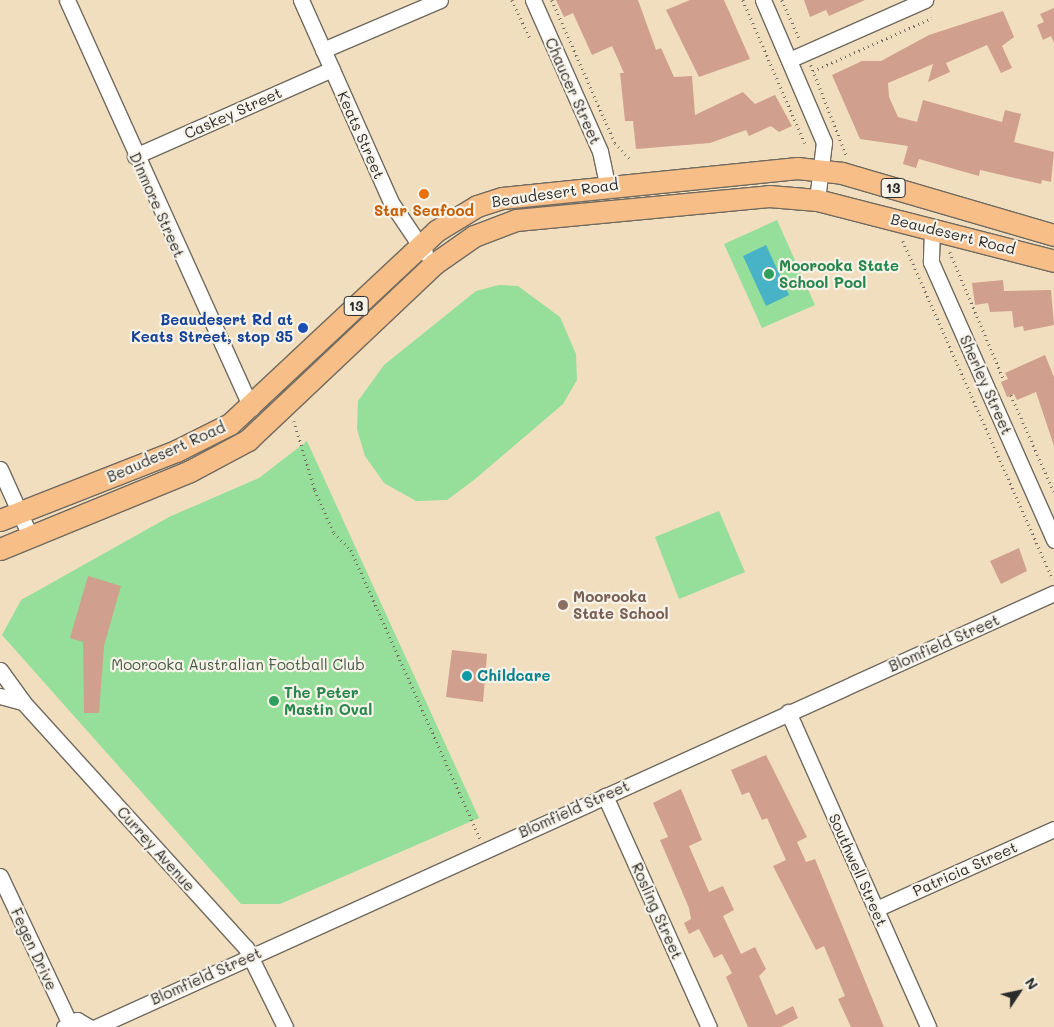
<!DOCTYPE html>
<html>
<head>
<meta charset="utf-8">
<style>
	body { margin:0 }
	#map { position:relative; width:1054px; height:1027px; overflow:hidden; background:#f1debf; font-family:Mali,sans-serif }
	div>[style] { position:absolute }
	.green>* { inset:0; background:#95df9a }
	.water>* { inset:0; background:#48b2c6 }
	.building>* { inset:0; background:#d09f8e }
	.path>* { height:2.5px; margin-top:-1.25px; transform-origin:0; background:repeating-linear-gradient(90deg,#706a5f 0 1px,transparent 0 5px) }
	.roads { filter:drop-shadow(1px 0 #706a5f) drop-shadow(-1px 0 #706a5f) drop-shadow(0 1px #706a5f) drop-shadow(0 -1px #706a5f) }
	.minor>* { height:15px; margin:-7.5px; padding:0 7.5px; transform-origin:7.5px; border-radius:7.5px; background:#fff }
	.highway>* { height:21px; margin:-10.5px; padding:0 10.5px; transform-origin:10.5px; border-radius:10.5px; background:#f7be88 }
	.dots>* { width:14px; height:14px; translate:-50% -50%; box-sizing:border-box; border:2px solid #f7f3e8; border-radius:50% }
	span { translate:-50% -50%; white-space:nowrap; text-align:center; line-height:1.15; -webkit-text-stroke:4.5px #f7f3e8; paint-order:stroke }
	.shield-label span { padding:1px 4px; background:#f7f3e8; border:1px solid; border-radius:4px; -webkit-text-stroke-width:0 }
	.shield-label { font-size:14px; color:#2b2b2b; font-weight:700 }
	.street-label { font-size:15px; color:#2b2b2b }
	.food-label { font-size:15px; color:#c56008; font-weight:700 }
	.leisure-label { font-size:15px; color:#27864d; font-weight:700 }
	.left { translate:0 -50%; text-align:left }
	.transit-label { font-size:15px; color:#164399; font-weight:700 }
	.right { translate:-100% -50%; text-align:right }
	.education-label { font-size:15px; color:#785e54; font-weight:700 }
	.park-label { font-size:15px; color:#465847 }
	.culture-label { font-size:15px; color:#0d838f; font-weight:700 }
	.north { position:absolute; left:994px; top:967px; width:50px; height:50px; -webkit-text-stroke:4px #f7f3e8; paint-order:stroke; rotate:56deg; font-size:14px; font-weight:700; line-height:20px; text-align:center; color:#2b2b2b }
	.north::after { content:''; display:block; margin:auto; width:18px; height:22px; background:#2b2b2b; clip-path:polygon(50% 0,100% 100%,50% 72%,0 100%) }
</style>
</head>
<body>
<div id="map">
	<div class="green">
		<i style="clip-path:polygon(777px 220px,815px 305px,762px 328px,724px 244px)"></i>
		<i style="clip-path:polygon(499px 285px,518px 286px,560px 317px,576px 354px,577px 380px,563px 404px,474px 480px,447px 500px,416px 501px,384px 483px,365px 456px,357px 429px,358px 401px,384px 365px,476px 291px)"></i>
		<i style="clip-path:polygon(307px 441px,479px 818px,280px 904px,241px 904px,2px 635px,21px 600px,169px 517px,259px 478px)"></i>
		<i style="clip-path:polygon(719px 511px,745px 572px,679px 599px,655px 537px)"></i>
	</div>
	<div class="water">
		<i style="clip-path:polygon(766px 245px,789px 295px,766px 306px,743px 256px)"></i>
	</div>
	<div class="building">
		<i style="clip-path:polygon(556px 0,638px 0,656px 50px,661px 48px,674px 77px,692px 76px,695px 115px,743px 92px,755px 104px,775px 95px,792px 126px,779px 132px,771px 126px,749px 136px,746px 130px,710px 143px,636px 149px,633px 121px,625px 121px,620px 73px,624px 73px,612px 46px,592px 55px,573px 13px,564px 17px)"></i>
		<i style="clip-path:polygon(690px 0,724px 0,750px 59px,699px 77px,666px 10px)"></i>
		<i style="clip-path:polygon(804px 0,865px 0,829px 16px,826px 10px,810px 17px)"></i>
		<i style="clip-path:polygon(1054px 8px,1054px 43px,1051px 36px,1043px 40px,1037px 25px,1044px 22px,1040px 14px)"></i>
		<i style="clip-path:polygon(1003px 11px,1014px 37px,1002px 46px,1012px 68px,1001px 73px,987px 45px,946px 63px,950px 72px,928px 82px,933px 64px,888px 83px,889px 97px,898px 117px,917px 122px,923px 100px,1002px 122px,1005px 110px,1021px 114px,1014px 142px,1054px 152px,1051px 182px,1042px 180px,1041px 184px,980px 170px,979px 176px,919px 159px,916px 168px,903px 164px,908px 146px,860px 139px,832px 75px,862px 61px,881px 61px,929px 35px)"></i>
		<i style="clip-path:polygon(1003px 280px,1004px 291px,1051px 290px,1054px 325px,1024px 331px,1023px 326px,1014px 328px,1012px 311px,990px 312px,988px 303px,975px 305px,972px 283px)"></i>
		<i style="clip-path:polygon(1045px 355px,1054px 377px,1054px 446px,1036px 392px,1017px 400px,1014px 394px,1007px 397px,1001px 382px,1008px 379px,1005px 373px)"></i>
		<i style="clip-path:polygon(1019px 548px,1027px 571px,1001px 584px,990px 561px)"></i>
		<i style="clip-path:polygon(88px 576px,121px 586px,104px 646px,99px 713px,84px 713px,83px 642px,70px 638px)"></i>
		<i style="clip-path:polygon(452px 650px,487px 654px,483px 702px,446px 697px)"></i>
		<i style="clip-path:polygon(766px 755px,807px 837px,797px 842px,806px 862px,815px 859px,884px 1027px,851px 1027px,838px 999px,845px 996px,824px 946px,816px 950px,773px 866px,786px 860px,767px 818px,762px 820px,749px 792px,742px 795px,731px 770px)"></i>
		<i style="clip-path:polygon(681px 789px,702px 840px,689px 846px,709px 892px,723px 886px,734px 910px,723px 916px,741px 954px,755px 947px,766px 969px,759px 976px,776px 1015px,793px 1006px,798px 1018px,781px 1027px,748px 1027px,726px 977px,732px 973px,722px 954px,714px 958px,699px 929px,689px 934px,684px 923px,691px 919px,689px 908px,660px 840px,668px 837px,653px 803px)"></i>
	</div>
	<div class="path">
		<i style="left:512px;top:0;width:42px;rotate:64.7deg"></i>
		<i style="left:552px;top:0;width:156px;rotate:66.2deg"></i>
		<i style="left:615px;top:143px;width:21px;rotate:47deg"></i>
		<i style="left:743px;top:0;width:156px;rotate:66.6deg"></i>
		<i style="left:782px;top:0;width:44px;rotate:65.8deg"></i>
		<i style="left:811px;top:65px;width:99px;rotate:68.6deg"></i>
		<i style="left:813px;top:71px;width:130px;rotate:-24deg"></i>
		<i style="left:903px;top:241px;width:370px;rotate:66.1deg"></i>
		<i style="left:950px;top:252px;width:139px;rotate:67.1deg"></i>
		<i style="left:1011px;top:395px;width:106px;rotate:66.1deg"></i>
		<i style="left:294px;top:421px;width:72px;rotate:73.1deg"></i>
		<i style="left:315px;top:490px;width:47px;rotate:66.2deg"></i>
		<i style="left:334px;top:533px;width:24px;rotate:45deg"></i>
		<i style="left:351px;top:550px;width:316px;rotate:65.9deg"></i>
	</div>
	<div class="roads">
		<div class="minor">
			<i style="left:67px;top:0;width:448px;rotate:65.7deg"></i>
			<i style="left:301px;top:0;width:223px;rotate:66deg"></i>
			<i style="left:392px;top:204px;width:59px;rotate:56deg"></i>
			<i style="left:533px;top:0;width:165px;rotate:66.1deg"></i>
			<i style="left:600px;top:151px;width:34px;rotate:78deg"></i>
			<i style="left:763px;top:0;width:155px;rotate:66.8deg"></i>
			<i style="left:824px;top:142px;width:58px;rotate:96.9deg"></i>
			<i style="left:323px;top:50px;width:127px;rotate:-23.1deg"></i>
			<i style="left:789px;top:60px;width:149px;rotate:-23.8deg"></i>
			<i style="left:135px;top:156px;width:215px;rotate:-23.8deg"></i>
			<i style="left:932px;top:229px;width:33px;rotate:92deg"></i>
			<i style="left:931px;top:262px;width:304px;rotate:66.1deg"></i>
			<i style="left:0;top:469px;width:76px;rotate:65.8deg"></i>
			<i style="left:0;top:670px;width:39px;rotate:54deg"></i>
			<i style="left:0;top:696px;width:24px;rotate:15deg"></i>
			<i style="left:23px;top:702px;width:332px;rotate:47.8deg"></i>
			<i style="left:246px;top:948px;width:88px;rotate:63.7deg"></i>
			<i style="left:788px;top:712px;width:345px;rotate:66deg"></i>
			<i style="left:605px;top:796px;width:253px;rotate:65.8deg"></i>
			<i style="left:0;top:876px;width:161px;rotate:64.7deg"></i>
			<i style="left:876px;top:909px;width:195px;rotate:-24.2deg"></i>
			<i style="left:64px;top:1027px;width:15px;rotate:-28deg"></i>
			<i style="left:77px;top:1020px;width:14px;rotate:30deg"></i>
			<i style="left:96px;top:1027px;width:1052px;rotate:-24.37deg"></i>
		</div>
		<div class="highway">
			<i style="left:0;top:520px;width:189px;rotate:-21.4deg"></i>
			<i style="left:176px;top:451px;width:60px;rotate:-26.6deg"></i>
			<i style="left:230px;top:424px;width:282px;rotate:-43.1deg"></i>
			<i style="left:436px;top:231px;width:48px;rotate:-31.4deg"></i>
			<i style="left:477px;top:206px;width:26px;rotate:-18deg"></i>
			<i style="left:502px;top:198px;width:297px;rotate:-5.8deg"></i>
			<i style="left:797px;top:168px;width:45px;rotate:6.3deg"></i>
			<i style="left:842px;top:173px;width:221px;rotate:16.3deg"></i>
			<i style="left:0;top:549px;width:205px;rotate:-22.3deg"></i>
			<i style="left:190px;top:471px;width:66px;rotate:-28.1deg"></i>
			<i style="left:248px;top:440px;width:256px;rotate:-43.4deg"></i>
			<i style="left:434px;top:264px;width:49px;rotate:-35deg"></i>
			<i style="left:474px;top:236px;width:45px;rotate:-20.9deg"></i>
			<i style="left:516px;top:220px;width:254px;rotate:-5.4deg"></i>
			<i style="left:769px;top:196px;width:48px;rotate:4.8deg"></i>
			<i style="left:817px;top:200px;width:245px;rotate:14.4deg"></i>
		</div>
	</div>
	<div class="dots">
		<i style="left:424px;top:194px;background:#e8710a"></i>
		<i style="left:769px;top:274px;background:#2e9e5b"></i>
		<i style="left:303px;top:328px;background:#1a4fb4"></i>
		<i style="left:563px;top:605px;background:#8d6e63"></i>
		<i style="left:467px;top:676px;background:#0f9aa8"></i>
		<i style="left:274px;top:701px;background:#2e9e5b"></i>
	</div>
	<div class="shield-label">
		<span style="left:893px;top:188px">13</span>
		<span style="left:356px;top:306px">13</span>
	</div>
	<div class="street-label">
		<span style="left:573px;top:91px;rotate:66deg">Chaucer Street</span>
		<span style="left:233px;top:113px;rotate:-24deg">Caskey Street</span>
		<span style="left:361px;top:135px;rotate:66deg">Keats Street</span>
		<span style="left:555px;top:193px;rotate:-8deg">Beaudesert Road</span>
		<span style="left:157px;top:205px;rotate:66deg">Dinmore Street</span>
		<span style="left:953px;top:234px;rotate:14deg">Beaudesert Road</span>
		<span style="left:986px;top:385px;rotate:66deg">Sherley Street</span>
		<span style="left:166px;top:452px;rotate:-24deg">Beaudesert Road</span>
		<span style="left:944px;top:643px;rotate:-24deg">Blomfield Street</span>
		<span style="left:574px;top:809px;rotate:-24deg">Blomfield Street</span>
		<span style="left:156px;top:849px;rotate:48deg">Currey Avenue</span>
		<span style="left:965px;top:869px;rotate:-24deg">Patricia Street</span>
		<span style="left:858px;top:870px;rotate:66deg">Southwell Street</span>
		<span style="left:657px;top:911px;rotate:66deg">Rosling Street</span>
		<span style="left:34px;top:949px;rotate:65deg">Fegen Drive</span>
		<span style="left:206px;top:976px;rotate:-24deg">Blomfield Street</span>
	</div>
	<div class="food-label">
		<span style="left:424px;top:211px">Star Seafood</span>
	</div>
	<div class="leisure-label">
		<span class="left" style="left:779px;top:274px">Moorooka State<br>School Pool</span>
		<span class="left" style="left:284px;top:701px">The Peter<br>Mastin Oval</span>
	</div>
	<div class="transit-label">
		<span class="right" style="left:293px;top:328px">Beaudesert Rd at<br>Keats Street, stop 35</span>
	</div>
	<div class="education-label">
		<span class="left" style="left:573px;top:605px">Moorooka<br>State School</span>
	</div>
	<div class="park-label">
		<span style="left:238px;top:665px">Moorooka Australian Football Club</span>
	</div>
	<div class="culture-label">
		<span class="left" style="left:477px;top:676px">Childcare</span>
	</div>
	<div class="north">N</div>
</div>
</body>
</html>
